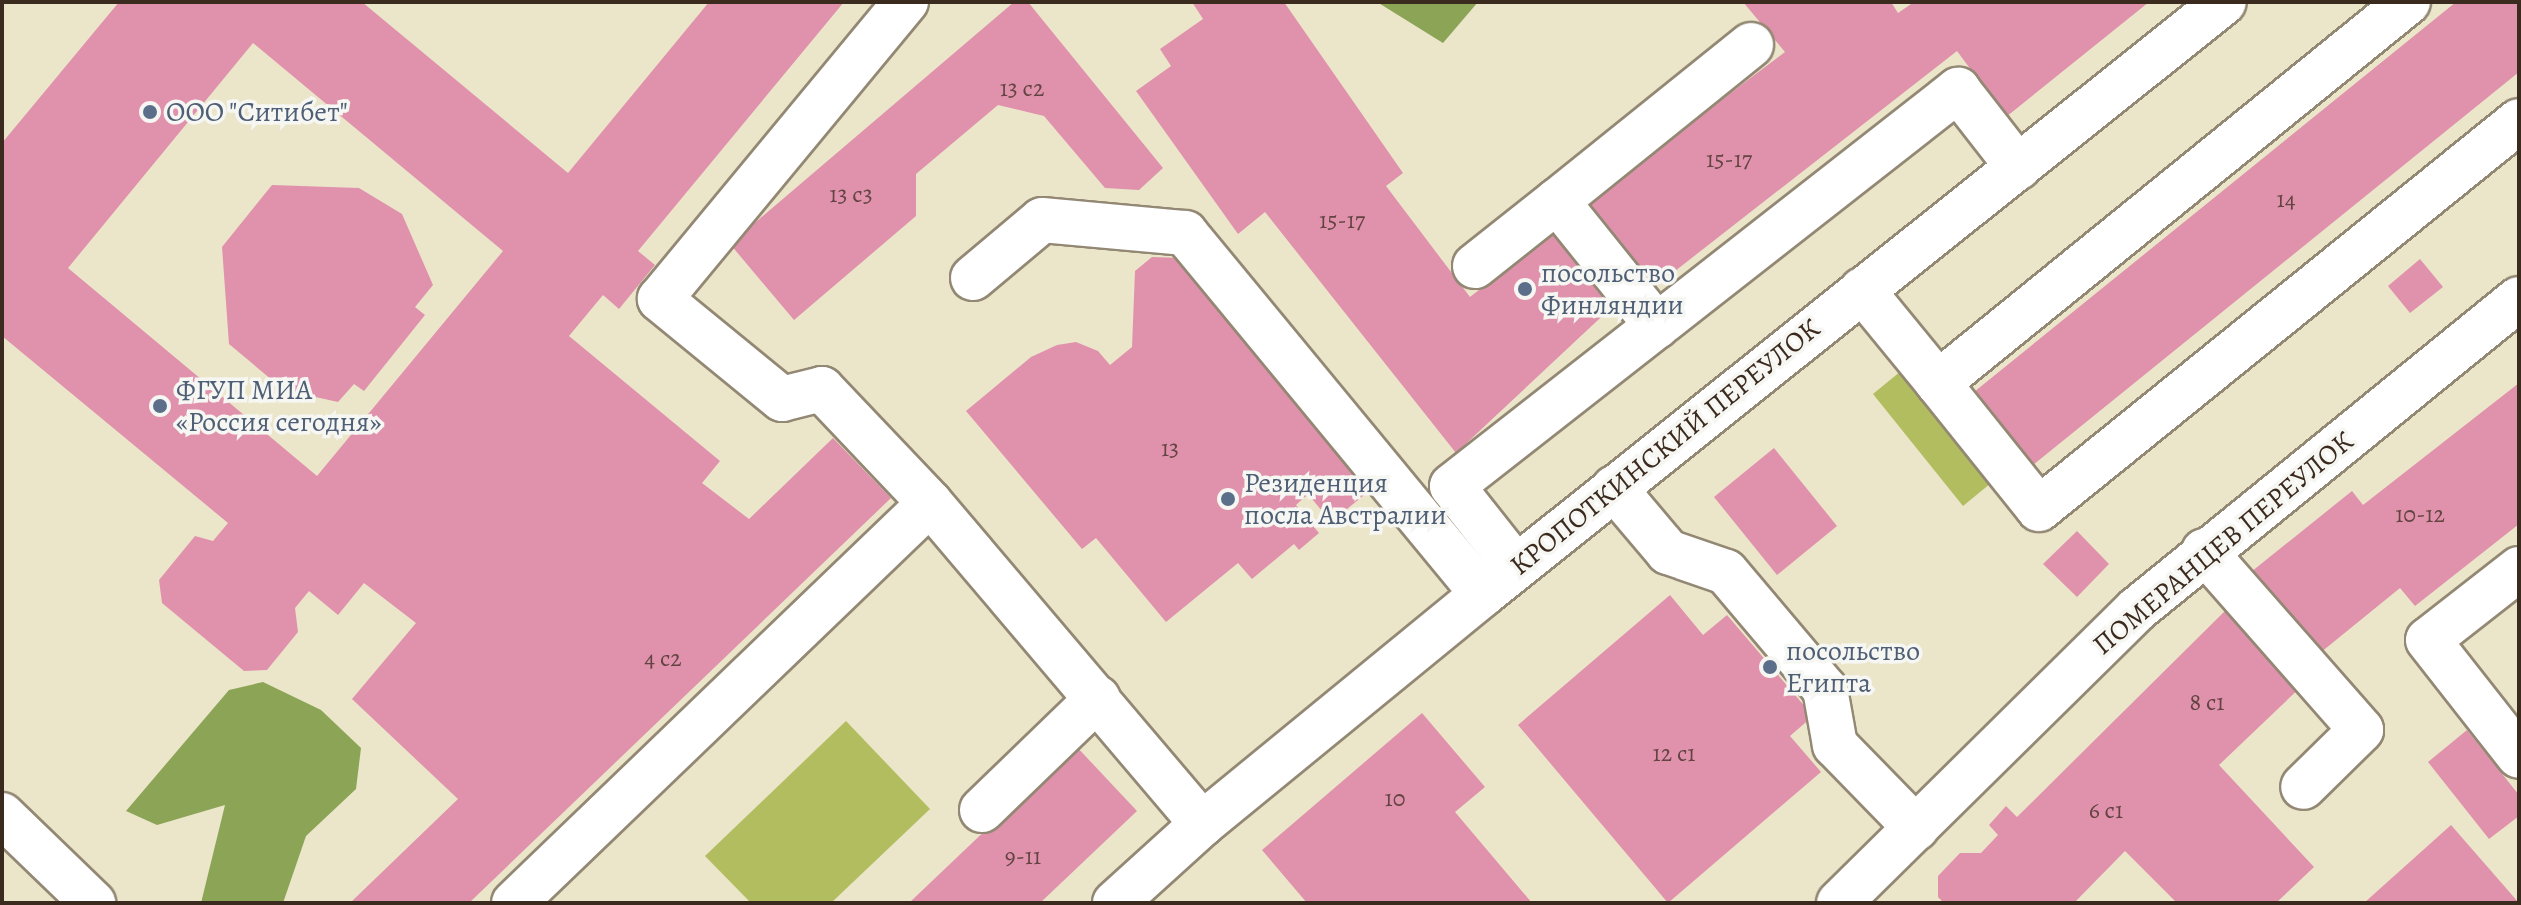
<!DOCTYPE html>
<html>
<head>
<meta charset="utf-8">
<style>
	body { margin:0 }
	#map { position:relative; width:2521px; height:905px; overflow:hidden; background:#ebe5c9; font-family:Alegreya,serif }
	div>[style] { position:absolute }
	.green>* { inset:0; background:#b1bd5f }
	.forest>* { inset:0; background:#8ca456 }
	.building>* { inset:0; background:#e092ad }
	.roads { filter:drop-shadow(2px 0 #938874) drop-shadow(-2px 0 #938874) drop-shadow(0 2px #938874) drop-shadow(0 -2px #938874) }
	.minor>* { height:44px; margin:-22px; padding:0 22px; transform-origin:22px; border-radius:22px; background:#fff }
	.dots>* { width:22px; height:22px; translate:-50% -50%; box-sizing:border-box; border:4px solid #f6f6f2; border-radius:50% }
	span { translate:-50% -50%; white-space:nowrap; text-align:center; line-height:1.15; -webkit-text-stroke:7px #f6f6f2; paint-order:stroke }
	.number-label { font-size:24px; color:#644442 }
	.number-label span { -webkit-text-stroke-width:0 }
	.service-label { font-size:28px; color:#4e5e75 }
	.left { translate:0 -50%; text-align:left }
	.street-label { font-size:28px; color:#3b2a1e }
	.frame { position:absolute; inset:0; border:4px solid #3b2a1e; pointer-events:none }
</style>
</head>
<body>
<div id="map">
	<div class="green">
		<i style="clip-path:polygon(1901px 371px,1991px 483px,1963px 506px,1873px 394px)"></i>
		<i style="clip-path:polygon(846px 721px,930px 809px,831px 903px,751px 903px,705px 856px)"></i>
	</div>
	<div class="forest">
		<i style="clip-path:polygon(1377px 2px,1478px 2px,1443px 43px)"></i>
		<i style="clip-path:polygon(263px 682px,321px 710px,361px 748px,356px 789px,306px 836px,283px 903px,201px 903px,225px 805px,157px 825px,126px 811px,229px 690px)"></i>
	</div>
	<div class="building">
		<i style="clip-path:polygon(evenodd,119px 2px,362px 2px,568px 173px,709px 2px,844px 2px,638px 251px,655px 265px,619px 309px,603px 295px,569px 336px,720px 461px,702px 483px,749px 519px,833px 438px,891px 498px,469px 903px,350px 903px,458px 799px,352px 699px,416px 623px,364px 583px,338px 615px,309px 591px,295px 608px,298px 632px,267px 670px,244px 671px,162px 603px,159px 580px,195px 536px,213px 541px,228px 523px,2px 336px,2px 143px,119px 2px,253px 43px,503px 251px,317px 476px,68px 268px,253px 43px)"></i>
		<i style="clip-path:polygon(1014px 2px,1028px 2px,1163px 168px,1139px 190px,1105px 188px,1044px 116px,998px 105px,916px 174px,916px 216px,794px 320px,730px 244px)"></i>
		<i style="clip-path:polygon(1192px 2px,1284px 2px,1403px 173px,1386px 186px,1470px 297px,1555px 230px,1613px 306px,1456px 453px,1265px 212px,1238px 234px,1136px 91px,1171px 66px,1160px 49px,1203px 19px)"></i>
		<i style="clip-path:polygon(1743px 2px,1891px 2px,1898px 13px,1914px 2px,2149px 2px,2006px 117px,1957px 51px,1652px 289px,1584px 203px,1785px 52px)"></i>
		<i style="clip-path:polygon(2456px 2px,2519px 2px,2519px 72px,2033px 465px,1974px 392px)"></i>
		<i style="clip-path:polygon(272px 185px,359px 188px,402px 214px,433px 285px,415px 307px,425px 315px,364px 391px,354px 384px,338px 402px,284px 390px,229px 344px,222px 247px)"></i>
		<i style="clip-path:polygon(1152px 257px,1184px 258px,1374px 487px,1331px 522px,1308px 494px,1296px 505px,1319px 533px,1299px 550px,1294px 544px,1252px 579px,1238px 563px,1166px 622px,1096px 538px,1082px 549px,966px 411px,1031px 357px,1057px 345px,1076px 342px,1098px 351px,1110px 365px,1132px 347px,1135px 271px)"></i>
		<i style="clip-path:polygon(2420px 259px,2443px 287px,2410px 313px,2388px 286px)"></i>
		<i style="clip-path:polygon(2519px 383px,2519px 524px,2415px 606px,2400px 588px,2320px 653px,2251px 572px,2352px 491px,2363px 505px)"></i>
		<i style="clip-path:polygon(1774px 448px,1837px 526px,1777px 575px,1714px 497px)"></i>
		<i style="clip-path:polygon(2077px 531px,2109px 564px,2077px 597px,2043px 564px)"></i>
		<i style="clip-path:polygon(1670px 595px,1703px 635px,1727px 615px,1813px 716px,1790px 736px,1821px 772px,1668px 903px,1518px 725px)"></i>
		<i style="clip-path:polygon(2231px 605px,2305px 683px,2219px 765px,2314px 867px,2276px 903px,2177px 903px,2125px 851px,2074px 903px,1944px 903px,1938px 897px,1938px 876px,1960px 853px,1981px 853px,1998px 835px,1989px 825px,2006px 806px,2017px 817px)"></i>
		<i style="clip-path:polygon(1422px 713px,1485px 787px,1455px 812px,1532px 903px,1307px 903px,1262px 850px)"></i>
		<i style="clip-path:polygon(2467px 730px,2519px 795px,2519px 816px,2489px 839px,2428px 762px)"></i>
		<i style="clip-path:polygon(1075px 745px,1137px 811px,1040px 903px,909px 903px)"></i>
		<i style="clip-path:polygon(2451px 825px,2519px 903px,2364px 903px)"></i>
	</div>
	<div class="roads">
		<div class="minor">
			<i style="left:1475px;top:266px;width:105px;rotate:-38.4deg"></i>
			<i style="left:973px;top:278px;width:90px;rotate:-40deg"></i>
			<i style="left:1042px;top:220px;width:144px;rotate:5.2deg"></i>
			<i style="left:1185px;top:233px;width:468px;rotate:50.5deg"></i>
			<i style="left:1862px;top:290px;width:120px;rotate:50.7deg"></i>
			<i style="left:1938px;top:383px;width:605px;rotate:-39.03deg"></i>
			<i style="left:1657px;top:326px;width:160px;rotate:-128.7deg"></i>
			<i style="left:1557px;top:201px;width:249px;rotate:-38.8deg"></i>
			<i style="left:1938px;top:383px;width:161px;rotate:51.3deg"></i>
			<i style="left:2039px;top:509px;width:617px;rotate:-38.95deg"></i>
			<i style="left:1614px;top:488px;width:84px;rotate:49.8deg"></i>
			<i style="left:1668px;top:552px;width:61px;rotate:19deg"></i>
			<i style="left:1726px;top:572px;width:153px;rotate:49.8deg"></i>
			<i style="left:1825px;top:689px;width:57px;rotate:79.9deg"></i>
			<i style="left:1835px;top:745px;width:116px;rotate:45.7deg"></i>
			<i style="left:930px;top:503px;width:421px;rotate:49.7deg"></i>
			<i style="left:2204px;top:551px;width:238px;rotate:48.7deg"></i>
			<i style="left:2361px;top:730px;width:81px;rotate:135.5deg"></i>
			<i style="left:1516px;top:567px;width:103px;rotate:-128.3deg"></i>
			<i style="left:1452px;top:486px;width:643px;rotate:-38.05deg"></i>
			<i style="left:1958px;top:90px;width:98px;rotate:52.1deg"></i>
			<i style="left:2519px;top:569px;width:115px;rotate:142deg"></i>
			<i style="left:2428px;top:640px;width:147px;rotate:51.9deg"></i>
			<i style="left:982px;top:810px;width:161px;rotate:-44deg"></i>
			<i style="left:2px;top:815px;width:127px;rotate:44deg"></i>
			<i style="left:514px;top:903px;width:577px;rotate:-43.88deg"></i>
			<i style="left:930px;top:503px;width:157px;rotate:-133.5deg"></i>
			<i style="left:822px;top:389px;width:41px;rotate:166deg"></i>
			<i style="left:782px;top:399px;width:158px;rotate:-140.7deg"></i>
			<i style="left:660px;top:299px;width:386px;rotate:-50.4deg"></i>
			<i style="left:1115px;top:903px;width:118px;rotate:-42.2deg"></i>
			<i style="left:1202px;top:824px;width:363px;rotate:-39.3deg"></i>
			<i style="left:1483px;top:594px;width:948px;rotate:-38.62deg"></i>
			<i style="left:1839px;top:903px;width:417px;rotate:-44.6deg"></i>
			<i style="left:2136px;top:610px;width:493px;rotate:-39.1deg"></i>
		</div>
	</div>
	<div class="dots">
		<i style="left:150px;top:112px;background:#5c6f8a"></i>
		<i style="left:1525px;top:289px;background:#5c6f8a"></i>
		<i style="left:160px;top:406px;background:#5c6f8a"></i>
		<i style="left:1228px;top:499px;background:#5c6f8a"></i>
		<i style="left:1770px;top:667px;background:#5c6f8a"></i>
	</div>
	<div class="number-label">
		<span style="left:1022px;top:89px">13 с2</span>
		<span style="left:1729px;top:160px">15-17</span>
		<span style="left:851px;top:195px">13 с3</span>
		<span style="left:2286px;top:200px">14</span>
		<span style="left:1342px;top:221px">15-17</span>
		<span style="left:1170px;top:449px">13</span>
		<span style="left:2420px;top:515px">10-12</span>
		<span style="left:663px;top:659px">4 с2</span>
		<span style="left:2207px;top:703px">8 с1</span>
		<span style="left:1674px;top:754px">12 с1</span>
		<span style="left:1395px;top:799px">10</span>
		<span style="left:2106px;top:811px">6 с1</span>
		<span style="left:1023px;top:857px">9-11</span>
	</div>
	<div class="service-label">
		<span class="left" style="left:166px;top:112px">ООО "Ситибет"</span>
		<span class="left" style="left:1541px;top:289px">посольство<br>Финляндии</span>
		<span class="left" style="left:176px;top:406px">ФГУП МИА<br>«Россия сегодня»</span>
		<span class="left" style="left:1244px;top:499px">Резиденция<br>посла Австралии</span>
		<span class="left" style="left:1786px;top:667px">посольство<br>Египта</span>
	</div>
	<div class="street-label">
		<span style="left:1665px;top:447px;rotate:-39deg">КРОПОТКИНСКИЙ ПЕРЕУЛОК</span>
		<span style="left:2223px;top:543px;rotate:-40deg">ПОМЕРАНЦЕВ ПЕРЕУЛОК</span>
	</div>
	<div class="frame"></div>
</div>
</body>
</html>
